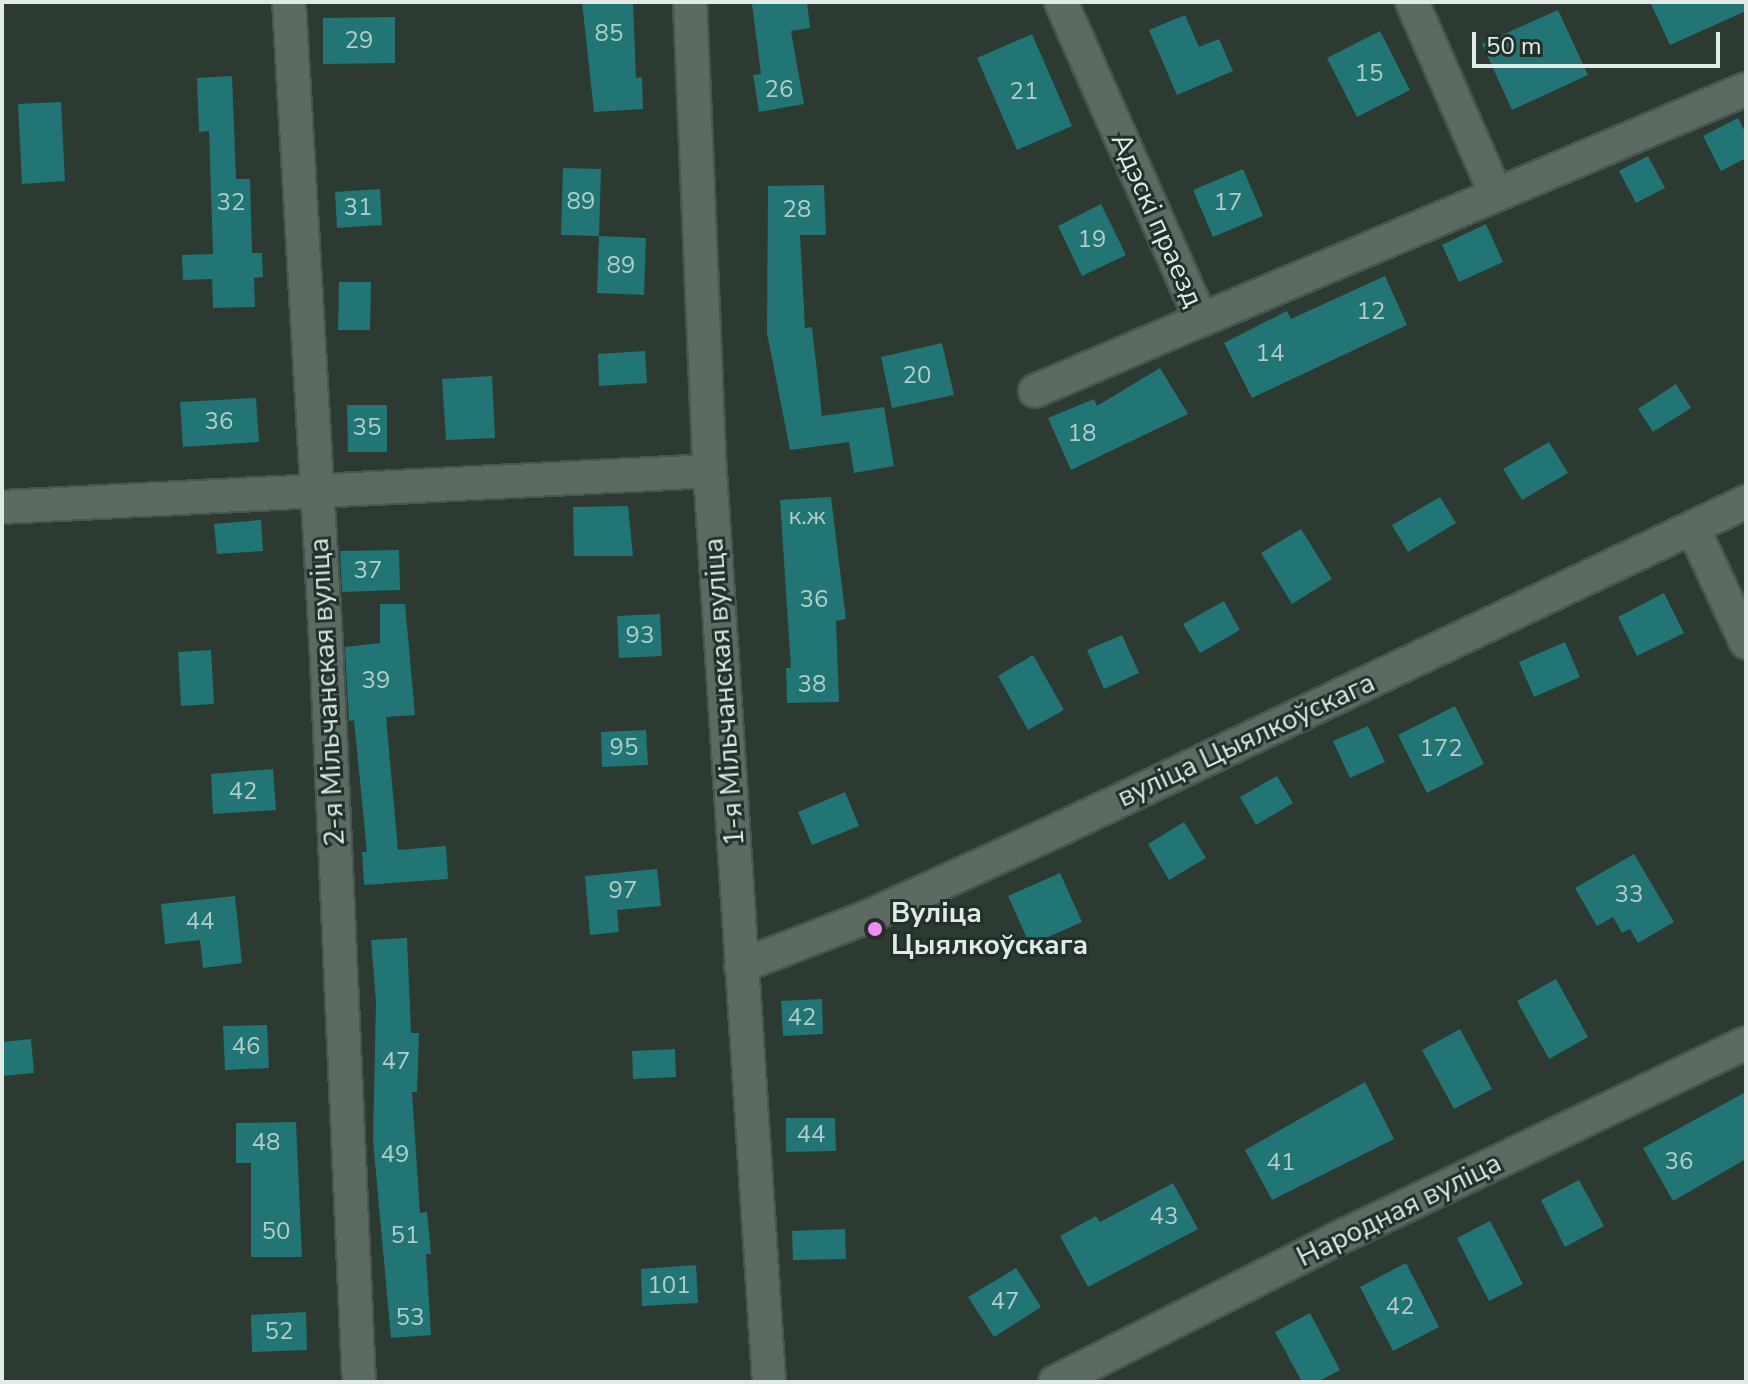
<!DOCTYPE html>
<html>
<head>
<meta charset="utf-8">
<style>
	body { margin:0 }
	#map { position:relative; width:1748px; height:1384px; overflow:hidden; background:#2c3a32; font-family:"Nunito Sans",sans-serif }
	div>[style] { position:absolute }
	.building>* { inset:0; background:#217574 }
	.roads { filter:drop-shadow(2px 0 #49554f) drop-shadow(-2px 0 #49554f) drop-shadow(0 2px #49554f) drop-shadow(0 -2px #49554f) }
	.minor>* { height:32px; margin:-16px; padding:0 16px; transform-origin:16px; border-radius:16px; background:#5b6b62 }
	.dots>* { width:22px; height:22px; translate:-50% -50%; box-sizing:border-box; border:4px solid #223029; border-radius:50% }
	span { translate:-50% -50%; white-space:nowrap; text-align:center; line-height:1.15; -webkit-text-stroke:6px #223029; paint-order:stroke }
	.number-label { font-size:24px; color:#b1cdc9 }
	.number-label span { -webkit-text-stroke-width:0 }
	.street-label { font-size:28px; color:#e1eae5 }
	.poi-label { font-size:28px; color:#e1eae5; font-weight:700 }
	.left { translate:0 -50%; text-align:left }
	.frame { position:absolute; inset:0; border:4px solid #e1eae5; pointer-events:none }
	.scale { position:absolute; left:1472px; top:32px; width:248px; height:36px; box-sizing:border-box; border:4px solid #e1eae5; border-top:0; padding-left:10px; font-size:24px; line-height:28px; white-space:nowrap; color:#e1eae5; -webkit-text-stroke:6px #223029; paint-order:stroke }
</style>
</head>
<body>
<div id="map">
	<div class="building">
		<i style="clip-path:polygon(582px 2px,633px 2px,636px 78px,642px 77px,643px 109px,594px 112px)"></i>
		<i style="clip-path:polygon(807px 2px,810px 28px,791px 31px,804px 104px,759px 112px,753px 75px,761px 74px,752px 4px)"></i>
		<i style="clip-path:polygon(1650px 2px,1746px 2px,1746px 11px,1670px 45px)"></i>
		<i style="clip-path:polygon(1558px 10px,1588px 75px,1512px 110px,1482px 44px)"></i>
		<i style="clip-path:polygon(1185px 15px,1199px 47px,1219px 39px,1233px 71px,1177px 95px,1149px 30px)"></i>
		<i style="clip-path:polygon(395px 17px,395px 63px,323px 64px,323px 18px)"></i>
		<i style="clip-path:polygon(1380px 31px,1410px 90px,1357px 117px,1327px 58px)"></i>
		<i style="clip-path:polygon(1032px 34px,1072px 126px,1017px 150px,977px 58px)"></i>
		<i style="clip-path:polygon(232px 76px,236px 179px,250px 179px,252px 253px,262px 253px,263px 277px,254px 278px,255px 307px,213px 308px,212px 279px,183px 280px,182px 255px,213px 254px,209px 131px,199px 132px,197px 78px)"></i>
		<i style="clip-path:polygon(61px 102px,65px 181px,22px 184px,18px 104px)"></i>
		<i style="clip-path:polygon(1738px 118px,1746px 134px,1746px 158px,1721px 171px,1703px 136px)"></i>
		<i style="clip-path:polygon(1648px 156px,1665px 188px,1636px 203px,1619px 171px)"></i>
		<i style="clip-path:polygon(563px 168px,601px 169px,599px 236px,561px 235px)"></i>
		<i style="clip-path:polygon(1243px 169px,1263px 216px,1213px 237px,1193px 190px)"></i>
		<i style="clip-path:polygon(824px 185px,826px 235px,800px 235px,805px 328px,812px 327px,822px 416px,884px 407px,894px 466px,854px 473px,849px 442px,790px 450px,767px 333px,768px 186px)"></i>
		<i style="clip-path:polygon(380px 189px,382px 225px,337px 228px,335px 192px)"></i>
		<i style="clip-path:polygon(1101px 204px,1126px 255px,1082px 276px,1058px 226px)"></i>
		<i style="clip-path:polygon(1486px 224px,1503px 262px,1459px 282px,1442px 245px)"></i>
		<i style="clip-path:polygon(599px 236px,646px 238px,644px 295px,597px 293px)"></i>
		<i style="clip-path:polygon(1385px 276px,1407px 325px,1252px 398px,1224px 343px,1287px 311px,1291px 319px)"></i>
		<i style="clip-path:polygon(339px 282px,371px 282px,370px 330px,338px 330px)"></i>
		<i style="clip-path:polygon(942px 343px,954px 395px,892px 408px,881px 357px)"></i>
		<i style="clip-path:polygon(645px 351px,647px 383px,599px 386px,598px 354px)"></i>
		<i style="clip-path:polygon(1160px 368px,1188px 414px,1071px 470px,1048px 418px,1094px 399px,1097px 406px)"></i>
		<i style="clip-path:polygon(492px 376px,495px 438px,446px 440px,442px 379px)"></i>
		<i style="clip-path:polygon(1676px 384px,1691px 408px,1653px 432px,1638px 409px)"></i>
		<i style="clip-path:polygon(256px 398px,259px 442px,183px 447px,180px 402px)"></i>
		<i style="clip-path:polygon(347px 405px,387px 405px,387px 452px,348px 452px)"></i>
		<i style="clip-path:polygon(1549px 442px,1568px 473px,1522px 500px,1503px 469px)"></i>
		<i style="clip-path:polygon(831px 497px,846px 619px,836px 621px,839px 702px,787px 703px,786px 668px,791px 668px,780px 500px)"></i>
		<i style="clip-path:polygon(1440px 497px,1456px 523px,1408px 552px,1392px 525px)"></i>
		<i style="clip-path:polygon(628px 506px,633px 556px,574px 556px,573px 507px)"></i>
		<i style="clip-path:polygon(261px 520px,263px 551px,217px 554px,214px 524px)"></i>
		<i style="clip-path:polygon(1301px 529px,1332px 579px,1292px 604px,1261px 553px)"></i>
		<i style="clip-path:polygon(399px 550px,400px 590px,342px 592px,340px 551px)"></i>
		<i style="clip-path:polygon(1664px 593px,1684px 633px,1637px 656px,1618px 617px)"></i>
		<i style="clip-path:polygon(1224px 601px,1240px 630px,1200px 653px,1183px 624px)"></i>
		<i style="clip-path:polygon(380px 604px,405px 604px,415px 715px,386px 717px,398px 850px,446px 846px,448px 879px,364px 885px,362px 852px,367px 852px,354px 720px,349px 721px,345px 647px,380px 643px)"></i>
		<i style="clip-path:polygon(660px 614px,662px 656px,619px 658px,617px 616px)"></i>
		<i style="clip-path:polygon(1122px 635px,1139px 673px,1104px 689px,1087px 650px)"></i>
		<i style="clip-path:polygon(1565px 642px,1580px 677px,1534px 697px,1519px 662px)"></i>
		<i style="clip-path:polygon(211px 650px,214px 704px,181px 706px,178px 652px)"></i>
		<i style="clip-path:polygon(1033px 655px,1064px 710px,1028px 730px,998px 676px)"></i>
		<i style="clip-path:polygon(1455px 706px,1484px 764px,1427px 793px,1398px 735px)"></i>
		<i style="clip-path:polygon(1368px 726px,1385px 762px,1350px 778px,1333px 741px)"></i>
		<i style="clip-path:polygon(646px 730px,648px 765px,602px 767px,601px 732px)"></i>
		<i style="clip-path:polygon(273px 769px,276px 810px,213px 814px,211px 774px)"></i>
		<i style="clip-path:polygon(1277px 776px,1293px 803px,1256px 825px,1240px 797px)"></i>
		<i style="clip-path:polygon(845px 792px,859px 826px,812px 845px,798px 812px)"></i>
		<i style="clip-path:polygon(1184px 822px,1206px 858px,1169px 880px,1148px 844px)"></i>
		<i style="clip-path:polygon(1634px 854px,1674px 922px,1638px 943px,1630px 929px,1622px 933px,1613px 917px,1597px 926px,1575px 888px)"></i>
		<i style="clip-path:polygon(657px 869px,661px 906px,617px 910px,619px 932px,590px 935px,585px 876px)"></i>
		<i style="clip-path:polygon(1060px 873px,1082px 922px,1030px 945px,1008px 896px)"></i>
		<i style="clip-path:polygon(235px 896px,242px 963px,203px 968px,200px 940px,165px 944px,161px 904px)"></i>
		<i style="clip-path:polygon(407px 938px,411px 1033px,419px 1033px,417px 1092px,412px 1092px,420px 1213px,427px 1212px,431px 1254px,426px 1254px,431px 1335px,391px 1338px,373px 1140px,376px 1002px,371px 940px)"></i>
		<i style="clip-path:polygon(1556px 979px,1588px 1037px,1549px 1059px,1517px 1001px)"></i>
		<i style="clip-path:polygon(822px 999px,823px 1034px,783px 1036px,781px 1001px)"></i>
		<i style="clip-path:polygon(267px 1025px,269px 1068px,225px 1070px,223px 1026px)"></i>
		<i style="clip-path:polygon(1460px 1029px,1492px 1089px,1454px 1109px,1422px 1050px)"></i>
		<i style="clip-path:polygon(31px 1039px,34px 1073px,2px 1076px,2px 1042px)"></i>
		<i style="clip-path:polygon(675px 1049px,676px 1077px,633px 1079px,632px 1051px)"></i>
		<i style="clip-path:polygon(1365px 1082px,1394px 1139px,1272px 1200px,1245px 1150px)"></i>
		<i style="clip-path:polygon(1746px 1092px,1746px 1159px,1673px 1201px,1643px 1148px)"></i>
		<i style="clip-path:polygon(786px 1118px,835px 1118px,836px 1151px,786px 1152px)"></i>
		<i style="clip-path:polygon(296px 1122px,302px 1257px,251px 1257px,251px 1163px,236px 1163px,236px 1123px)"></i>
		<i style="clip-path:polygon(1579px 1180px,1604px 1226px,1565px 1247px,1541px 1200px)"></i>
		<i style="clip-path:polygon(1173px 1183px,1198px 1229px,1088px 1287px,1060px 1236px,1096px 1216px,1100px 1222px)"></i>
		<i style="clip-path:polygon(1490px 1221px,1523px 1284px,1489px 1301px,1457px 1238px)"></i>
		<i style="clip-path:polygon(845px 1229px,846px 1259px,793px 1260px,792px 1231px)"></i>
		<i style="clip-path:polygon(1406px 1263px,1439px 1327px,1393px 1351px,1360px 1287px)"></i>
		<i style="clip-path:polygon(696px 1265px,698px 1303px,642px 1306px,641px 1269px)"></i>
		<i style="clip-path:polygon(1016px 1268px,1041px 1307px,994px 1337px,968px 1297px)"></i>
		<i style="clip-path:polygon(306px 1312px,307px 1350px,252px 1352px,251px 1315px)"></i>
		<i style="clip-path:polygon(1310px 1313px,1340px 1370px,1317px 1382px,1302px 1382px,1275px 1332px)"></i>
	</div>
	<div class="roads">
		<div class="minor">
			<i style="left:289px;top:2px;width:640px;rotate:86.69deg"></i>
			<i style="left:326px;top:641px;width:742px;rotate:87.45deg"></i>
			<i style="left:690px;top:2px;width:469px;rotate:87.6deg"></i>
			<i style="left:710px;top:471px;width:913px;rotate:86.29deg"></i>
			<i style="left:1061px;top:2px;width:347px;rotate:66.2deg"></i>
			<i style="left:1201px;top:320px;width:592px;rotate:-22.97deg"></i>
			<i style="left:1412px;top:2px;width:210px;rotate:66.4deg"></i>
			<i style="left:1035px;top:391px;width:181px;rotate:-23.2deg"></i>
			<i style="left:2px;top:507px;width:709px;rotate:-2.91deg"></i>
			<i style="left:1693px;top:528px;width:126px;rotate:65.1deg"></i>
			<i style="left:741px;top:966px;width:138px;rotate:-21.2deg"></i>
			<i style="left:870px;top:916px;width:211px;rotate:-24.6deg"></i>
			<i style="left:1062px;top:828px;width:758px;rotate:-25.48deg"></i>
			<i style="left:1055px;top:1382px;width:327px;rotate:-26.9deg"></i>
			<i style="left:1347px;top:1234px;width:442px;rotate:-25.6deg"></i>
		</div>
	</div>
	<div class="dots">
		<i style="left:875px;top:929px;background:#f08bf6"></i>
	</div>
	<div class="number-label">
		<span style="left:609px;top:34px">85</span>
		<span style="left:359px;top:41px">29</span>
		<span style="left:1369px;top:74px">15</span>
		<span style="left:779px;top:90px">26</span>
		<span style="left:1024px;top:92px">21</span>
		<span style="left:581px;top:202px">89</span>
		<span style="left:231px;top:203px">32</span>
		<span style="left:1228px;top:203px">17</span>
		<span style="left:358px;top:208px">31</span>
		<span style="left:797px;top:210px">28</span>
		<span style="left:1092px;top:240px">19</span>
		<span style="left:621px;top:266px">89</span>
		<span style="left:1371px;top:312px">12</span>
		<span style="left:1270px;top:354px">14</span>
		<span style="left:917px;top:376px">20</span>
		<span style="left:219px;top:422px">36</span>
		<span style="left:367px;top:428px">35</span>
		<span style="left:1082px;top:434px">18</span>
		<span style="left:807px;top:517px">к.ж</span>
		<span style="left:368px;top:571px">37</span>
		<span style="left:814px;top:600px">36</span>
		<span style="left:640px;top:636px">93</span>
		<span style="left:376px;top:681px">39</span>
		<span style="left:812px;top:685px">38</span>
		<span style="left:624px;top:748px">95</span>
		<span style="left:1441px;top:749px">172</span>
		<span style="left:243px;top:792px">42</span>
		<span style="left:623px;top:891px">97</span>
		<span style="left:1629px;top:895px">33</span>
		<span style="left:200px;top:922px">44</span>
		<span style="left:802px;top:1018px">42</span>
		<span style="left:246px;top:1047px">46</span>
		<span style="left:396px;top:1062px">47</span>
		<span style="left:811px;top:1135px">44</span>
		<span style="left:266px;top:1143px">48</span>
		<span style="left:395px;top:1155px">49</span>
		<span style="left:1679px;top:1162px">36</span>
		<span style="left:1281px;top:1163px">41</span>
		<span style="left:1164px;top:1217px">43</span>
		<span style="left:276px;top:1232px">50</span>
		<span style="left:405px;top:1236px">51</span>
		<span style="left:669px;top:1286px">101</span>
		<span style="left:1005px;top:1302px">47</span>
		<span style="left:1400px;top:1307px">42</span>
		<span style="left:410px;top:1318px">53</span>
		<span style="left:279px;top:1332px">52</span>
	</div>
	<div class="street-label">
		<span style="left:1157px;top:220px;rotate:66deg">Адэскі праезд</span>
		<span style="left:327px;top:692px;rotate:-93deg">2-я Мільчанская вуліца</span>
		<span style="left:724px;top:692px;rotate:-94deg">1-я Мільчанская вуліца</span>
		<span style="left:1246px;top:740px;rotate:-25deg">вуліца Цыялкоўскага</span>
		<span style="left:1399px;top:1210px;rotate:-26deg">Народная вуліца</span>
	</div>
	<div class="poi-label">
		<span class="left" style="left:891px;top:929px">Вуліца<br>Цыялкоўскага</span>
	</div>
	<div class="frame"></div>
	<div class="scale">50 m</div>
</div>
</body>
</html>
